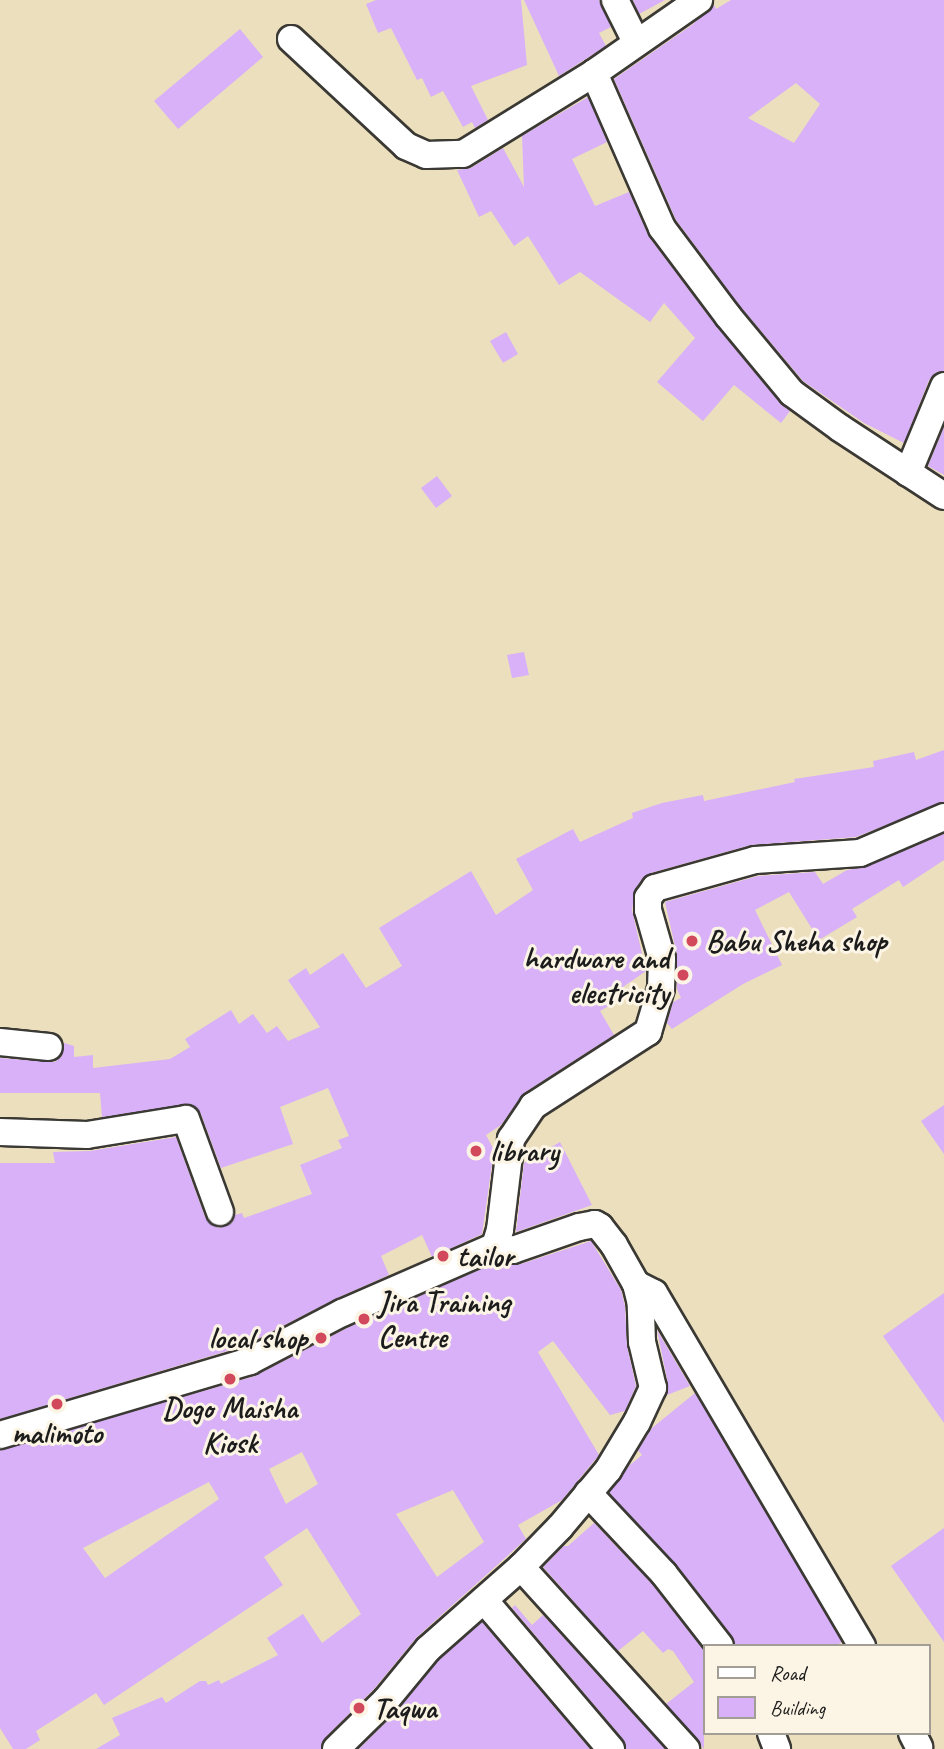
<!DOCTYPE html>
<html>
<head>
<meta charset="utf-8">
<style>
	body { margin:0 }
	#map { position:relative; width:944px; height:1749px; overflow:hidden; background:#ecdfbd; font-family:Caveat,sans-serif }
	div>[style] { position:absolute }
	.building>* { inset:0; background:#d8b1f9 }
	.roads { filter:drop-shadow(2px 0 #3b3934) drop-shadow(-2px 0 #3b3934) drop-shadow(0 2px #3b3934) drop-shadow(0 -2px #3b3934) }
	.minor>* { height:26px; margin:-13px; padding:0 13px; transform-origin:13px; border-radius:13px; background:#fff }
	.dots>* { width:19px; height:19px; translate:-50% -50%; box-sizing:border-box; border:4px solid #fcf5e5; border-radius:50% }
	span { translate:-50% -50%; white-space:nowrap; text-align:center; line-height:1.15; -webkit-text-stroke:6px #fcf5e5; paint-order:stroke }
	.poi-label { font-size:30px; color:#1c1c1c; font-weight:700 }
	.left { translate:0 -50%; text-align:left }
	.right { translate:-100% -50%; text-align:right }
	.legend { position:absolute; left:703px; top:1644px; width:228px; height:91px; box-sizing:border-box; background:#fcf5e5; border:2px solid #a29e95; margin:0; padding:9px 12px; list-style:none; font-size:21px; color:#1c1c1c }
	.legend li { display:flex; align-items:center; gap:14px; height:35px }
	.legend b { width:35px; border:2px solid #a29e95 }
</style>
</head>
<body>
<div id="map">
	<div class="building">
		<i style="clip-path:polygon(376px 0,521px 0,527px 65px,471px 86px,488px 120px,475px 128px,472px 122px,463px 127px,443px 91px,431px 97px,422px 78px,417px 80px,391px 28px,378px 33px,366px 4px)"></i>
		<i style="clip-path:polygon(524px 0,599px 0,611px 27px,599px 33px,606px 46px,559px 76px)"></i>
		<i style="clip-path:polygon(633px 0,665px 0,639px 14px)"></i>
		<i style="clip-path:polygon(evenodd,731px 0,944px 0,944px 371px,935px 373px,929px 380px,904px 443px,864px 423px,803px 381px,740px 306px,676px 220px,614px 79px,692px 25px,714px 5px,716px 9px,731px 0,796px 83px,820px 104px,794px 143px,748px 118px,796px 83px)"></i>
		<i style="clip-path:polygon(240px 29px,263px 57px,178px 129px,154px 101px)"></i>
		<i style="clip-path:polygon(588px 97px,607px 142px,572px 159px,595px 206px,629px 192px,649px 237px,716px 326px,780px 403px,790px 411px,781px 423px,734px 385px,703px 421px,657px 382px,695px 338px,664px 303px,650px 322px,580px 272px,559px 285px,528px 236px,514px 246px,491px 211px,479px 217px,457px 170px,471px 168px,503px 148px,524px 187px,522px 136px)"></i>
		<i style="clip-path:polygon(506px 332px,518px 354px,503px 363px,490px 341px)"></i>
		<i style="clip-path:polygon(944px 427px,944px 475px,928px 466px)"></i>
		<i style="clip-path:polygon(437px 476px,452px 496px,436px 508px,421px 488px)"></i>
		<i style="clip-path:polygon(524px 652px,529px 675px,512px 678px,507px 655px)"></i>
		<i style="clip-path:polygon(944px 750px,944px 802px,856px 837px,751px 845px,651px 873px,642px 879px,635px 890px,632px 910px,646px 971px,610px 996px,614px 1003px,600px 1011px,614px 1035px,524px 1093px,501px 1125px,486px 1135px,494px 1150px,482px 1234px,432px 1257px,422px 1235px,381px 1256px,389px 1275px,335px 1299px,244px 1346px,0 1419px,0 1163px,55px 1163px,53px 1152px,90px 1151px,176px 1137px,205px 1217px,218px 1228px,232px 1223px,235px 1215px,242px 1213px,244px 1218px,312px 1194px,300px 1165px,342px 1148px,338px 1140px,349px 1136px,328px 1088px,280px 1107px,293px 1144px,221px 1168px,201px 1114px,191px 1104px,102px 1117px,100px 1093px,0 1093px,0 1058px,55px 1062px,62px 1056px,64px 1043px,74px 1046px,74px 1057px,93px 1055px,93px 1068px,170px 1059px,190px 1047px,185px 1039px,231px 1010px,239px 1024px,253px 1014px,267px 1033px,277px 1026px,288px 1041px,320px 1027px,288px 980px,306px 968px,310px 975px,343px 953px,366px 988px,402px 966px,379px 928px,471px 871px,496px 915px,533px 890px,516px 859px,573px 829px,580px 842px,633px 818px,632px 813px,662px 803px,703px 795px,704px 801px,795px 782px,794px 779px,874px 767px,873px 761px,914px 752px,916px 760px)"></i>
		<i style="clip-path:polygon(944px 834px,944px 860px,903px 887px,899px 880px,852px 909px,857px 917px,819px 940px,789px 892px,755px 910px,782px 965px,743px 984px,672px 1029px,667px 1023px,673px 1002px,681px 998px,677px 989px,677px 955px,665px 902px,758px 876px,815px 872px,823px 884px,847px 870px,866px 867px)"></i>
		<i style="clip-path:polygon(944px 1105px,944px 1154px,921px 1121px)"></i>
		<i style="clip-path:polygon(560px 1142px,592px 1205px,516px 1232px,524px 1163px)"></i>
		<i style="clip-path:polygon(evenodd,591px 1241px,621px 1290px,625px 1306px,627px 1346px,636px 1386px,625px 1411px,610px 1415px,553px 1341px,538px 1352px,599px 1455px,562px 1500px,518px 1525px,526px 1539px,417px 1637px,374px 1689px,325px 1738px,321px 1749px,96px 1749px,120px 1735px,112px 1718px,162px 1697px,166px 1703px,200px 1681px,206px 1681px,208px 1685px,219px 1680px,221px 1684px,278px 1655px,267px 1638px,303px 1614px,322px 1643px,361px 1614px,307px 1528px,264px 1557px,283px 1585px,104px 1705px,96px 1693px,36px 1731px,40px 1740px,26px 1749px,13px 1749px,0 1728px,0 1450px,255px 1376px,349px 1327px,497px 1262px,518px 1265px,591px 1241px,302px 1452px,318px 1484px,286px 1504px,269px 1469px,302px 1452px,591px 1241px,209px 1482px,219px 1499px,105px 1578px,83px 1548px,209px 1482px,591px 1241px,453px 1490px,484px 1542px,437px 1577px,396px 1514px,453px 1490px)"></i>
		<i style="clip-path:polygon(944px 1293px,944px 1423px,883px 1336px)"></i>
		<i style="clip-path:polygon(657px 1330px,690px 1386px,667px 1395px,668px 1384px)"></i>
		<i style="clip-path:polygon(695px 1393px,842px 1642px,835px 1646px,735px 1646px,732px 1636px,676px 1564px,609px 1493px,630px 1465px,642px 1455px,638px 1450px,652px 1428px)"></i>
		<i style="clip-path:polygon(594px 1523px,652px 1584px,704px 1651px,704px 1749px,666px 1704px,694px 1682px,673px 1651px,668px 1649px,663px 1653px,643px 1631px,618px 1651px,543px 1567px,564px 1546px,568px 1546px)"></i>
		<i style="clip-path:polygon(944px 1528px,944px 1642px,891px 1566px)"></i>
		<i style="clip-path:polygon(515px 1605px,532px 1625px,543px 1615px,665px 1749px,626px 1749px,623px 1739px,512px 1608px)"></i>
		<i style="clip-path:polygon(482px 1622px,590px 1749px,359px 1749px,398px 1710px,439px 1660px)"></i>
	</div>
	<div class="roads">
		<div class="minor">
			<i style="left:615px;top:0;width:47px;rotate:63.4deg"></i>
			<i style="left:291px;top:39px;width:157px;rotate:42.9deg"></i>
			<i style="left:406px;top:146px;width:22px;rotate:24deg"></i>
			<i style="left:426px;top:155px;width:37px;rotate:-2deg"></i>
			<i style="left:463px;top:154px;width:154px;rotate:-31.7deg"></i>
			<i style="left:594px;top:73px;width:128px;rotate:-34.8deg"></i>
			<i style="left:594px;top:73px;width:169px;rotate:66.3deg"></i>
			<i style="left:662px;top:228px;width:110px;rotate:53.1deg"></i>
			<i style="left:728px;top:316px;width:100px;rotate:50.3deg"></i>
			<i style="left:792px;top:393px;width:59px;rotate:36.1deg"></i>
			<i style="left:840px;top:428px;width:124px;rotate:33.2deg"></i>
			<i style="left:908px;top:473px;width:94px;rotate:-67.5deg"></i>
			<i style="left:0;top:1042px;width:49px;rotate:5.8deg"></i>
			<i style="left:0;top:1132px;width:87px;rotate:2deg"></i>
			<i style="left:87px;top:1135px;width:100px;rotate:-9.2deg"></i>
			<i style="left:186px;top:1119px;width:99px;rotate:69.9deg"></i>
			<i style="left:636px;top:1284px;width:20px;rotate:27deg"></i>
			<i style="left:654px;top:1293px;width:410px;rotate:59.5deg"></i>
			<i style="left:0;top:1435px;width:261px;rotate:-16.5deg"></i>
			<i style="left:250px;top:1361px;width:104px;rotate:-27.6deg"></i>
			<i style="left:342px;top:1313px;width:167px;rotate:-23.6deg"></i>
			<i style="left:495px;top:1246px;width:17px;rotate:-73deg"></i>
			<i style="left:500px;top:1230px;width:92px;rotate:-83.1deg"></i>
			<i style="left:511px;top:1139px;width:40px;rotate:-56deg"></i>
			<i style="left:533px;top:1106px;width:137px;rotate:-32.8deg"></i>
			<i style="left:648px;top:1032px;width:46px;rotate:-73.5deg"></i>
			<i style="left:661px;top:988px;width:29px;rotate:-88deg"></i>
			<i style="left:662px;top:959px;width:51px;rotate:-105.9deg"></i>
			<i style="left:648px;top:910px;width:12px;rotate:-90deg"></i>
			<i style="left:648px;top:898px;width:12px;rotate:-55deg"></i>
			<i style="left:655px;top:888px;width:104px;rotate:-15.6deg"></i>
			<i style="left:755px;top:860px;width:105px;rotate:-3.8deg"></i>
			<i style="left:860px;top:853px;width:91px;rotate:-23.2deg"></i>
			<i style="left:588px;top:1493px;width:111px;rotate:46.8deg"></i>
			<i style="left:664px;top:1574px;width:91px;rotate:52.1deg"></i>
			<i style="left:521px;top:1567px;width:246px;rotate:47.8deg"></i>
			<i style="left:484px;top:1600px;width:196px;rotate:49.6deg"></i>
			<i style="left:771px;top:1733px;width:17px;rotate:69deg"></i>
			<i style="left:912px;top:1733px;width:16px;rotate:63deg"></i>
			<i style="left:336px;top:1749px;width:70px;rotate:-44.4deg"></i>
			<i style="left:386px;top:1700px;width:66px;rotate:-50.5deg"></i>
			<i style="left:428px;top:1649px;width:124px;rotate:-41.4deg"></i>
			<i style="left:521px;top:1567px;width:56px;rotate:-45.7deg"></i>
			<i style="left:560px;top:1527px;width:75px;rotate:-49.9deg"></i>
			<i style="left:608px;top:1470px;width:56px;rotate:-58.9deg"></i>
			<i style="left:637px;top:1422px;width:38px;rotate:-65deg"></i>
			<i style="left:653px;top:1388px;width:47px;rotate:-103.4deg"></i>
			<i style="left:642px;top:1342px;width:38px;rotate:-92deg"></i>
			<i style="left:641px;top:1304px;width:21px;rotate:-104deg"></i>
			<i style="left:636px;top:1284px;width:45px;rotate:-119.4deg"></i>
			<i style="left:614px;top:1245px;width:23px;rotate:-128deg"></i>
			<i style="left:600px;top:1227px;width:6px;rotate:-149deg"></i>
			<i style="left:595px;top:1224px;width:16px;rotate:169deg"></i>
			<i style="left:579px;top:1227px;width:70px;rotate:160.8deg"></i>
			<i style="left:513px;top:1250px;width:18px;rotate:-167deg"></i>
		</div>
	</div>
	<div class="dots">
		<i style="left:692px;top:941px;background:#d1495b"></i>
		<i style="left:683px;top:975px;background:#d1495b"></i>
		<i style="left:476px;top:1151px;background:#d1495b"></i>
		<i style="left:443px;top:1256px;background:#d1495b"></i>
		<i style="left:364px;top:1319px;background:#d1495b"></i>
		<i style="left:321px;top:1338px;background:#d1495b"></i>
		<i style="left:230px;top:1379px;background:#d1495b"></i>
		<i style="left:57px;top:1404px;background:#d1495b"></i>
		<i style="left:359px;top:1708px;background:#d1495b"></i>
	</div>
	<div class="poi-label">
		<span class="left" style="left:706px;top:941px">Babu Sheha shop</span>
		<span class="right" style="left:669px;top:975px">hardware and<br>electricity</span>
		<span class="left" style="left:490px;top:1151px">library</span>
		<span class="left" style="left:457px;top:1256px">tailor</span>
		<span class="left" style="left:378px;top:1319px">Jira Training<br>Centre</span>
		<span class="right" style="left:307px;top:1338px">local shop</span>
		<span style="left:230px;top:1425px">Dogo Maisha<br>Kiosk</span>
		<span style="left:57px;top:1433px">malimoto</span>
		<span class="left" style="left:373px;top:1708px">Taqwa</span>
	</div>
	<ul class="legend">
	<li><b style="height:9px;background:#fff"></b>Road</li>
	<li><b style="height:19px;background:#d8b1f9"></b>Building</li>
	</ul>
</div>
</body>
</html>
